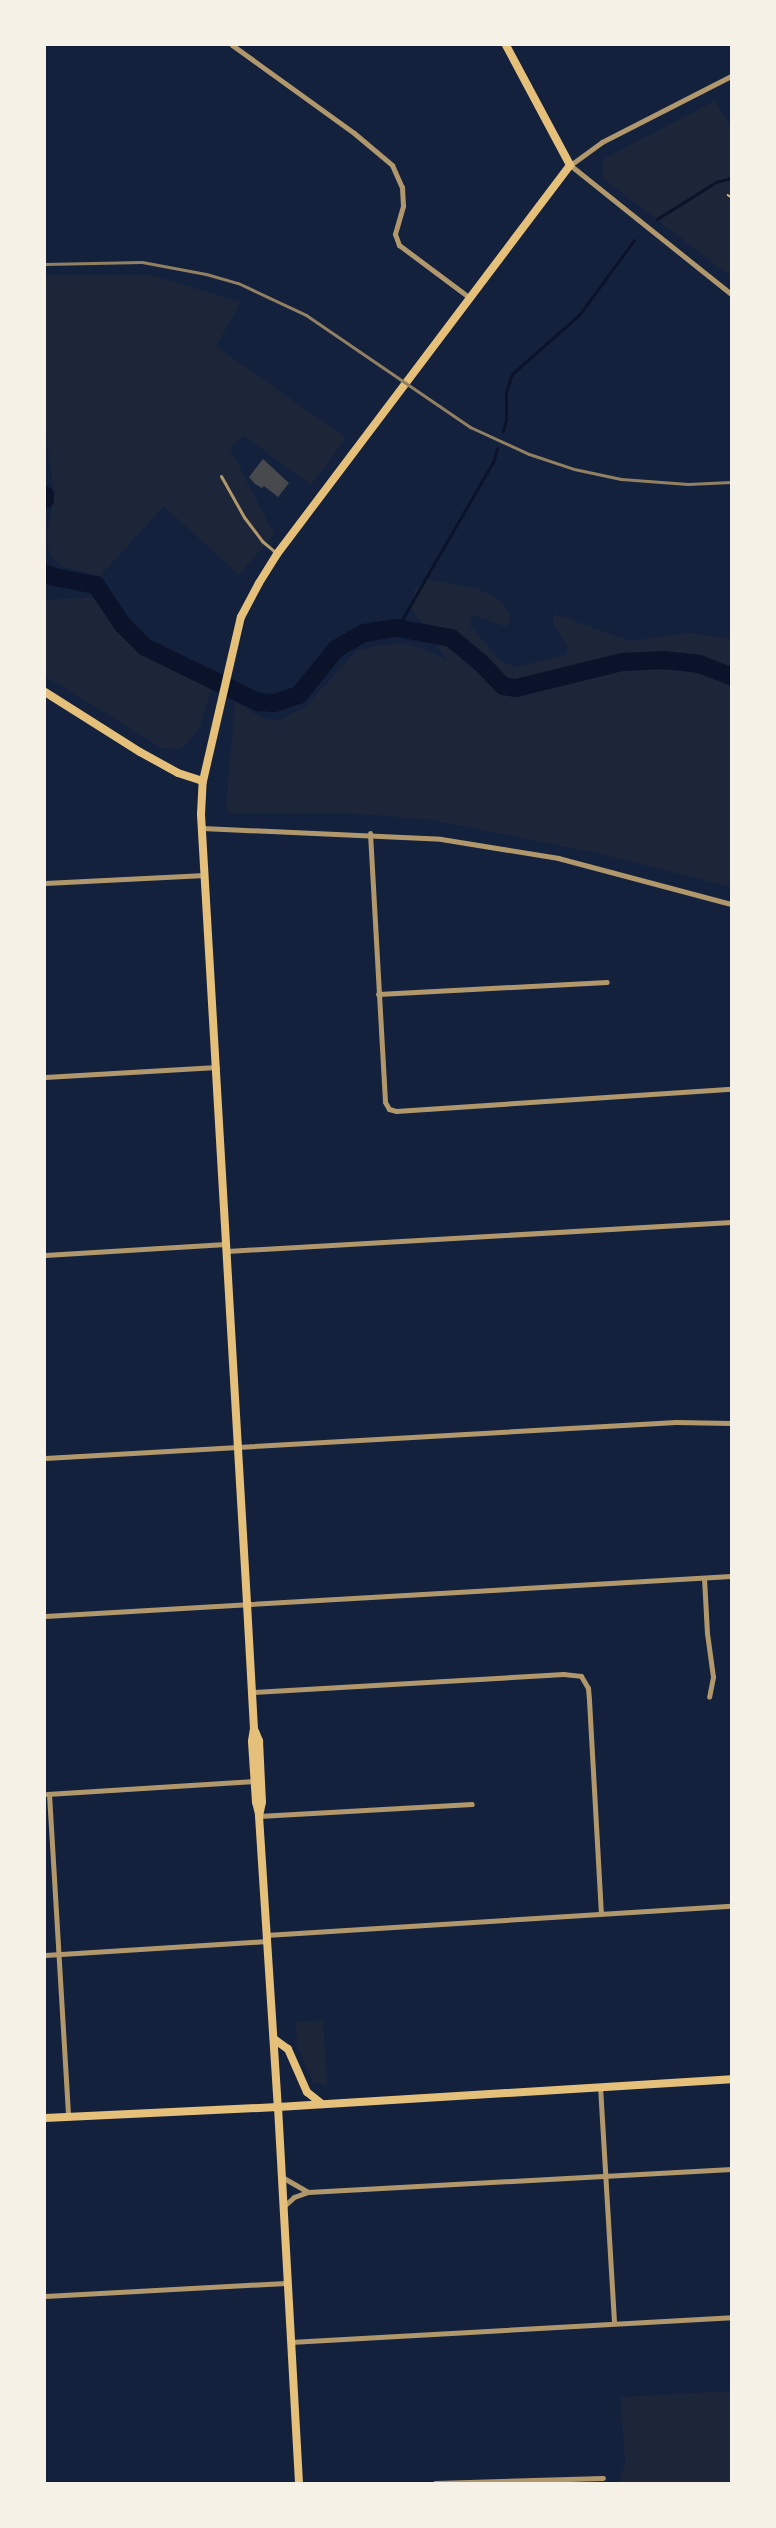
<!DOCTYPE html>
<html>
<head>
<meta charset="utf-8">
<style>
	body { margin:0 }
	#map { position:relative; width:776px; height:2528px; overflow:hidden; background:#14213d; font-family:Poppins,sans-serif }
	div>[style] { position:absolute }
	.green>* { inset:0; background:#1d2539 }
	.stream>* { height:3px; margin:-1.5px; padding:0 1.5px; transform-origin:1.5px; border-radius:1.5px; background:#0b132b }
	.river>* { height:18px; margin:-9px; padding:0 9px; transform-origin:9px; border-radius:9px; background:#0b132b }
	.building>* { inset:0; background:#48494c }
	.path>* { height:1.5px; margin:-0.75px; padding:0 0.75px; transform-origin:0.75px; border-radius:0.75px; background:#e5c07b }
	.service>* { height:3px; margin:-1.5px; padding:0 1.5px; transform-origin:1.5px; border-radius:1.5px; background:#b1986c }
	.minor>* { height:5px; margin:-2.5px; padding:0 2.5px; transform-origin:2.5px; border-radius:2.5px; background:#b1986c }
	.secondary>* { height:8px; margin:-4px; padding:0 4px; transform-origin:4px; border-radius:4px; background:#e5c07b }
	.primary>* { height:8px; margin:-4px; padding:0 4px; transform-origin:4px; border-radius:4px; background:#e5c07b }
	.rail>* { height:3px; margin:-1.5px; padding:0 1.5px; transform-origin:1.5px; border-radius:1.5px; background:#918062 }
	span { translate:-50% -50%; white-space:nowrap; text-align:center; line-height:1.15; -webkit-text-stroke:6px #f6f1e7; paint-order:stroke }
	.frame { position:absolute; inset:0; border:46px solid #f6f1e7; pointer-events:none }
</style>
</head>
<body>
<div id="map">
	<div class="green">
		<i style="clip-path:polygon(715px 101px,731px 128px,731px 277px,603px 178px,603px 159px)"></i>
		<i style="clip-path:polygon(147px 274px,241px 302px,216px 346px,346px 438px,311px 485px,244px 436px,230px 448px,274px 534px,239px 575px,164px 506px,100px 576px,60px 566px,49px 554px,47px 535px,54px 492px,45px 428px,45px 275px)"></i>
		<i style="clip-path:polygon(427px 579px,479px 589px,503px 602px,511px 619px,506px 627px,473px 615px,470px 625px,500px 660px,516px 667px,566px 655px,568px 647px,553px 623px,554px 614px,630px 641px,691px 633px,731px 639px,731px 887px,597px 853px,432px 820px,363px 814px,231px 813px,226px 808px,235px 702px,262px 718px,279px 721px,305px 707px,356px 651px,379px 645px,403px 644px,425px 649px,448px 661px,411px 608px,414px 590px)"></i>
		<i style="clip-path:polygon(95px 597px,115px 628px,145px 654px,212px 687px,199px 729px,186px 745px,179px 749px,162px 748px,45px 676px,45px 600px)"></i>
		<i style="clip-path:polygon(323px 2020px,327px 2085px,313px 2082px,298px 2048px,295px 2022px)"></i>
		<i style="clip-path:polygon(731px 2391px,731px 2483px,618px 2483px,625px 2464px,621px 2397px)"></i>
	</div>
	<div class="stream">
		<i style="left:657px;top:219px;width:70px;rotate:-32.1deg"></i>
		<i style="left:716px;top:182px;width:16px;rotate:-15deg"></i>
		<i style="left:503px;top:431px;width:11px;rotate:-75deg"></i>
		<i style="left:506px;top:420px;width:28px;rotate:-90deg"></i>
		<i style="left:506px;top:392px;width:19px;rotate:-72deg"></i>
		<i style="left:512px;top:374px;width:89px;rotate:-41.4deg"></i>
		<i style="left:579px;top:315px;width:93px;rotate:-53.7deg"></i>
		<i style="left:397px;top:628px;width:192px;rotate:-60deg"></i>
		<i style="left:493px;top:462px;width:14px;rotate:-73deg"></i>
	</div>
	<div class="river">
		<i style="left:45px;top:495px;width:5px;rotate:90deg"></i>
		<i style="left:45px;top:573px;width:10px;rotate:24deg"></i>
		<i style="left:54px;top:577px;width:43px;rotate:10.8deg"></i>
		<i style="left:96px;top:585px;width:47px;rotate:56.3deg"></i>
		<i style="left:122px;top:624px;width:33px;rotate:45deg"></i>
		<i style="left:145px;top:647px;width:126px;rotate:26deg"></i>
		<i style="left:258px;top:702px;width:16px;rotate:4deg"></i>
		<i style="left:274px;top:703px;width:26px;rotate:-18deg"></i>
		<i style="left:299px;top:695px;width:59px;rotate:-51.2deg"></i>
		<i style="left:336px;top:649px;width:32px;rotate:-30deg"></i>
		<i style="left:364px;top:633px;width:33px;rotate:-9deg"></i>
		<i style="left:397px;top:628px;width:55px;rotate:10.5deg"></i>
		<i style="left:451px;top:638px;width:38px;rotate:40deg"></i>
		<i style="left:480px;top:662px;width:33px;rotate:46deg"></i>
		<i style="left:503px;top:686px;width:13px;rotate:9deg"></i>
		<i style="left:516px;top:688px;width:109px;rotate:-13.8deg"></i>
		<i style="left:622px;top:662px;width:41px;rotate:-2.8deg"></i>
		<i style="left:663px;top:660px;width:36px;rotate:6deg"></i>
		<i style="left:699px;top:664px;width:34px;rotate:21deg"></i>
	</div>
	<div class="building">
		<i style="clip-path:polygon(263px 459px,289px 483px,278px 497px,264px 486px,262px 488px,255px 484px,249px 477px)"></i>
	</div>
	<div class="path">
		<i style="left:728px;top:195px;width:4px;rotate:34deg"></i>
	</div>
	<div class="service">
		<i style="left:221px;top:476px;width:47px;rotate:60.7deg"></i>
		<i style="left:244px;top:517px;width:30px;rotate:53deg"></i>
		<i style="left:262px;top:541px;width:17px;rotate:40deg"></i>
	</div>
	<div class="minor">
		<i style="left:232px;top:45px;width:150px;rotate:35.8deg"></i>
		<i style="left:354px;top:133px;width:50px;rotate:40.1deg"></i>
		<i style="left:392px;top:165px;width:24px;rotate:66deg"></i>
		<i style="left:402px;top:187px;width:19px;rotate:87deg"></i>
		<i style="left:403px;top:206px;width:29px;rotate:106deg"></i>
		<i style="left:395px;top:234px;width:12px;rotate:70deg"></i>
		<i style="left:399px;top:245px;width:89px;rotate:36.7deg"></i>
		<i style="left:731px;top:76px;width:145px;rotate:152.9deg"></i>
		<i style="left:602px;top:142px;width:39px;rotate:144deg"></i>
		<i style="left:570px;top:165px;width:206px;rotate:38.7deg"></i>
		<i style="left:202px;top:828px;width:239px;rotate:2.6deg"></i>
		<i style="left:441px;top:839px;width:119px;rotate:9.2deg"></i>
		<i style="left:558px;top:858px;width:179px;rotate:14.9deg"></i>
		<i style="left:370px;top:833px;width:269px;rotate:86.8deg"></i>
		<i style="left:385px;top:1102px;width:8px;rotate:60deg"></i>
		<i style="left:389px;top:1109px;width:7px;rotate:16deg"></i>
		<i style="left:396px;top:1111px;width:336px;rotate:-3.8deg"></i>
		<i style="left:45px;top:883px;width:160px;rotate:-2.9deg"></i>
		<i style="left:378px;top:994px;width:229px;rotate:-3deg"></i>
		<i style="left:45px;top:1077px;width:172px;rotate:-3.3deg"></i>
		<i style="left:227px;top:1251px;width:505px;rotate:-3.29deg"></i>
		<i style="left:45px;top:1255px;width:181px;rotate:-3.5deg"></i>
		<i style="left:45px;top:1458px;width:632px;rotate:-3.27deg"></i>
		<i style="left:676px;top:1422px;width:55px;rotate:1deg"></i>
		<i style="left:704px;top:1578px;width:55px;rotate:86.9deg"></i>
		<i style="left:707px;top:1633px;width:44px;rotate:82.2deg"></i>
		<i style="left:713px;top:1677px;width:20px;rotate:101deg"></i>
		<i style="left:45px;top:1616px;width:687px;rotate:-3.34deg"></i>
		<i style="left:252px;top:1692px;width:312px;rotate:-3.3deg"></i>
		<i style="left:563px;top:1674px;width:18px;rotate:6deg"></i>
		<i style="left:581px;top:1676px;width:14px;rotate:60deg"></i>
		<i style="left:588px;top:1688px;width:12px;rotate:85deg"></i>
		<i style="left:589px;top:1700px;width:214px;rotate:86.8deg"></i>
		<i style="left:47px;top:1794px;width:208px;rotate:-3.6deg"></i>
		<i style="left:49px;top:1794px;width:324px;rotate:86.6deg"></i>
		<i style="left:259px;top:1816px;width:213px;rotate:-3.2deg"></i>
		<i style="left:266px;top:1935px;width:466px;rotate:-3.6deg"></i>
		<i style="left:45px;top:1955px;width:222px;rotate:-3.6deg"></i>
		<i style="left:600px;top:2086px;width:237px;rotate:86.6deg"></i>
		<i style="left:282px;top:2177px;width:30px;rotate:30deg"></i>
		<i style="left:283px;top:2207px;width:15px;rotate:-42deg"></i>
		<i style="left:294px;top:2197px;width:15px;rotate:-20deg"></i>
		<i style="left:308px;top:2192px;width:424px;rotate:-3.1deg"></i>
		<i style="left:45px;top:2296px;width:241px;rotate:-3.1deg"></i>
		<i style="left:290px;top:2342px;width:442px;rotate:-3.2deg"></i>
		<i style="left:435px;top:2483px;width:168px;rotate:-1.7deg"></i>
	</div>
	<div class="secondary">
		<i style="left:45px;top:692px;width:112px;rotate:32.3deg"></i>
		<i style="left:140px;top:752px;width:43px;rotate:28.9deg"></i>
		<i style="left:178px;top:773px;width:26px;rotate:18deg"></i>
		<i style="left:278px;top:2107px;width:377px;rotate:86.8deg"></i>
	</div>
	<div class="primary">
		<i style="left:255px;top:1731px;width:11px;rotate:68deg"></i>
		<i style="left:259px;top:1741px;width:61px;rotate:87.2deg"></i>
		<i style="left:262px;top:1802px;width:14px;rotate:102deg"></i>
		<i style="left:259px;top:1816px;width:292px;rotate:86.3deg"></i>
		<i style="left:259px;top:1814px;width:12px;rotate:-104deg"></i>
		<i style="left:256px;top:1802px;width:61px;rotate:-93.8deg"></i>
		<i style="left:252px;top:1741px;width:12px;rotate:-81deg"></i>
		<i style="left:254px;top:1729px;width:126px;rotate:-93.2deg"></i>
		<i style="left:247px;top:1603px;width:790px;rotate:-93.34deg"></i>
		<i style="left:201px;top:814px;width:33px;rotate:-87deg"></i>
		<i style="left:203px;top:781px;width:168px;rotate:-77deg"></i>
		<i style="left:241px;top:617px;width:38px;rotate:-62deg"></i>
		<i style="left:259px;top:583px;width:34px;rotate:-58deg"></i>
		<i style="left:277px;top:554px;width:487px;rotate:-53deg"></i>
		<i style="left:570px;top:165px;width:136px;rotate:-118.1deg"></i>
		<i style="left:274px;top:2039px;width:17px;rotate:36deg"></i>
		<i style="left:288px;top:2049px;width:47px;rotate:66.2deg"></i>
		<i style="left:307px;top:2092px;width:19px;rotate:39deg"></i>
		<i style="left:45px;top:2118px;width:233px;rotate:-2.7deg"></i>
		<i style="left:278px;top:2107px;width:454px;rotate:-3.5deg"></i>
	</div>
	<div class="rail">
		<i style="left:45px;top:264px;width:97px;rotate:-1.2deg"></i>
		<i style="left:142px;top:262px;width:65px;rotate:10.6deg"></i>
		<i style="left:206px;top:274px;width:33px;rotate:16deg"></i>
		<i style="left:238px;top:283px;width:75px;rotate:25.2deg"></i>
		<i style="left:306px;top:315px;width:199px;rotate:34.3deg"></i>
		<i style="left:470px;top:427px;width:65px;rotate:24.6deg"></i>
		<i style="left:529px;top:454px;width:47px;rotate:18.4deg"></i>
		<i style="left:574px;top:469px;width:48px;rotate:12deg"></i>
		<i style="left:621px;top:479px;width:67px;rotate:4.3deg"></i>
		<i style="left:688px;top:484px;width:43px;rotate:-2.7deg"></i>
	</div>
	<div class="frame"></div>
</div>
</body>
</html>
